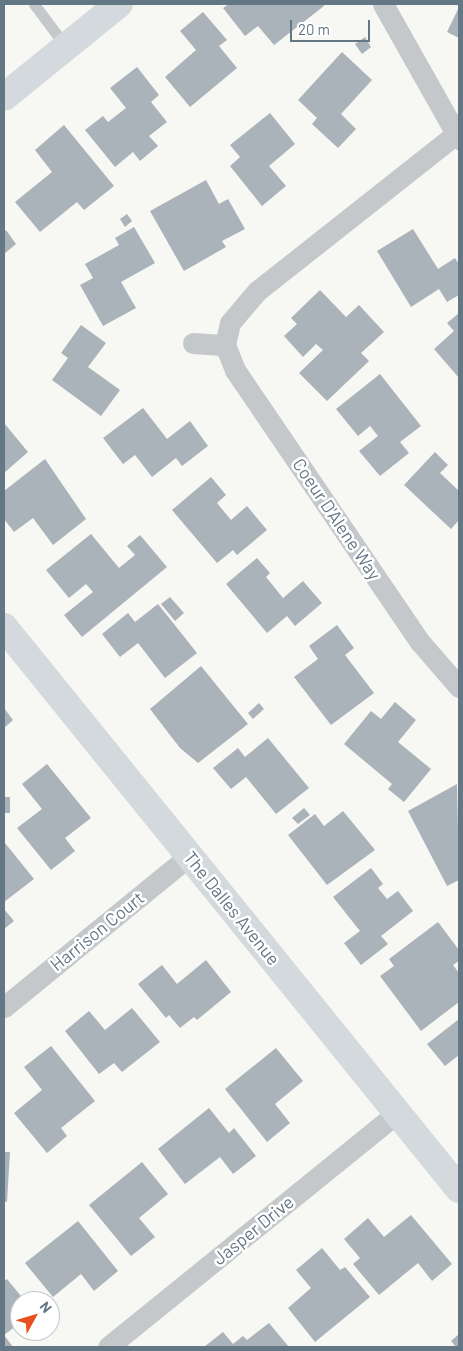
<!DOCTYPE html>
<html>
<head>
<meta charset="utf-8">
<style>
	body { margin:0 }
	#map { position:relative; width:463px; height:1351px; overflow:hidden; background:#f7f7f3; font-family:Barlow,sans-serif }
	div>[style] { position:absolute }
	.building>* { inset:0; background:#aab3b9 }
	.lane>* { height:11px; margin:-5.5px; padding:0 5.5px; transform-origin:5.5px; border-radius:5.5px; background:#c4c8cb }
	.street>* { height:21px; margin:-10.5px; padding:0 10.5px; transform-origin:10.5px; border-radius:10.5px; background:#c4c8cb }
	.secondary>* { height:28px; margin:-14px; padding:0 14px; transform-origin:14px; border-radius:14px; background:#d4d9dd }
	span { translate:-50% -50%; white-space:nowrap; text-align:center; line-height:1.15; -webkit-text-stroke:5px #fff; paint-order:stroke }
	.street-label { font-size:18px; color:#647785 }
	.frame { position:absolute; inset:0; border:5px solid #647785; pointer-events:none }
	.north { position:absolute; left:10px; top:1291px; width:50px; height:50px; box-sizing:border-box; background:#fff; border:1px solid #c1c9ce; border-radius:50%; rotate:51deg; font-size:14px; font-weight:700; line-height:20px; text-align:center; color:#647785 }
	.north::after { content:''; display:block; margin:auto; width:18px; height:22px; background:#e95021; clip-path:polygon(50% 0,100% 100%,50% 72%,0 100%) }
	.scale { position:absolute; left:290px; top:20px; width:80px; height:22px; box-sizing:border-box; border:2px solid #647785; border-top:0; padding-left:6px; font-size:15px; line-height:18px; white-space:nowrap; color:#647785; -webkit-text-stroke:4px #fff; paint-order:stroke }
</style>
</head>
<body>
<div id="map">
	<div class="building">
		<i style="clip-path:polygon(229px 4px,323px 4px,324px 6px,274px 45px,258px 26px,245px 36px,223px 8px)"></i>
		<i style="clip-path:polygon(459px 7px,459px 38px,447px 32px)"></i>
		<i style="clip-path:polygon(203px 12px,227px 40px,219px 46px,237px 68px,190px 107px,165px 77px,196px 50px,180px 31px)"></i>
		<i style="clip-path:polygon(365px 37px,371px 47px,362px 54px,355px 44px)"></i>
		<i style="clip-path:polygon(342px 52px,372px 80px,341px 114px,356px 129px,338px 148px,312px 124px,317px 118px,298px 100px)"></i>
		<i style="clip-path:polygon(137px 67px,159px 95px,151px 102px,167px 122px,149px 136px,158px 146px,140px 161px,133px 152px,115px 167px,85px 130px,103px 116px,108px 122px,126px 108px,110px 88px)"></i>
		<i style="clip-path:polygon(270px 113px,295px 144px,269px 166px,286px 186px,262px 206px,230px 166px,240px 157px,230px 145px)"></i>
		<i style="clip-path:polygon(64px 125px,114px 186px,84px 210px,77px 202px,40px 232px,15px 202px,52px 172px,35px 150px)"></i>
		<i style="clip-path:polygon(206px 180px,219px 204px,228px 199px,245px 229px,222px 241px,226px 247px,184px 271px,150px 211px)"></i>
		<i style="clip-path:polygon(127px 214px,132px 221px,125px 227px,120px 219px)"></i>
		<i style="clip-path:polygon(134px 227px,155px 263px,121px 282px,136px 308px,103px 326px,80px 285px,93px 278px,85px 264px,119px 245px,115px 238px)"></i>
		<i style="clip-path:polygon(413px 229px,438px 269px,455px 258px,459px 264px,459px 295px,447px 302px,439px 289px,411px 307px,377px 251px)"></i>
		<i style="clip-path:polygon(6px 230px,16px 244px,4px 254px,4px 232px)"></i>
		<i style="clip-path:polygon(320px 290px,346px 317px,359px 305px,384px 332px,361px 353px,369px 361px,327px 401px,299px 373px,323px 350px,316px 344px,303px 357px,284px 336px,297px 324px,291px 318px)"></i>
		<i style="clip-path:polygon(459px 313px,459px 378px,434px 349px,454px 331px,447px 323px)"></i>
		<i style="clip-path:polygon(81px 325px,106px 343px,88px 367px,120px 390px,101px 416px,52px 380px,68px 358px,61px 353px)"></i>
		<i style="clip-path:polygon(380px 374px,421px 426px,400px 442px,409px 453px,380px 476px,359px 451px,378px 436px,370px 426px,358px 436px,336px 409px)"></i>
		<i style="clip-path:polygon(143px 408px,167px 439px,190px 421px,208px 446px,182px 466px,176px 458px,152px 477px,135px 455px,123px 464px,103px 438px)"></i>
		<i style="clip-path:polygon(4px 423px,28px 452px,4px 473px)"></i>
		<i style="clip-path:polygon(435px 452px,448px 465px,440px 473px,459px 491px,459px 520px,451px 529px,404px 485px)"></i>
		<i style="clip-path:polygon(45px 459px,86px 519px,53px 545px,33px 518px,14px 532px,4px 519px,4px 491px)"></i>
		<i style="clip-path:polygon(211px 477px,226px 495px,217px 503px,231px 520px,247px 506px,267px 530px,237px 555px,233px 550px,217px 563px,172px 510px)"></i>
		<i style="clip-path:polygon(91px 534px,119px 568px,135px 555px,127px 546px,140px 535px,167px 567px,82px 637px,64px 615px,93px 592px,86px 584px,69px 598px,46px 570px)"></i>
		<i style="clip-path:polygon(257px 558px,270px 573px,266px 577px,283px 598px,303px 581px,322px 603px,295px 626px,287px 616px,267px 633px,226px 584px)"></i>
		<i style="clip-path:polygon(170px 597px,184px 613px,175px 621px,161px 604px)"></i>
		<i style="clip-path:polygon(158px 604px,197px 653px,165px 678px,138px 643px,120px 657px,102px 634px,128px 613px,135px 622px)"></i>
		<i style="clip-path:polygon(337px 625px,354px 648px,345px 655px,374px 693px,331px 725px,294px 677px,318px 659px,309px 646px)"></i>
		<i style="clip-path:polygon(201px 666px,248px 724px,198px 763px,180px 748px,150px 709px)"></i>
		<i style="clip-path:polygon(395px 702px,416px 720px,398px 742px,431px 769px,404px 802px,388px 789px,392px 784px,344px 744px,371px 711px,381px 719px)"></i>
		<i style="clip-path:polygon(259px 703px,264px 709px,253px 719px,248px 713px)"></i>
		<i style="clip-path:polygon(4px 708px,13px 720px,4px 728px)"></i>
		<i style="clip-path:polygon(268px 738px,309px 788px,276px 814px,246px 777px,231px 789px,213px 768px,238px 748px,245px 757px)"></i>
		<i style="clip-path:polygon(47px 764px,91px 818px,65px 838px,75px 851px,51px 870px,17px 828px,42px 809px,22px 784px)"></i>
		<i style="clip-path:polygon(457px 784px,459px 880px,447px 886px,408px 811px)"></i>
		<i style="clip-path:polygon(4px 797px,10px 797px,10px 813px,4px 813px)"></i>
		<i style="clip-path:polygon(304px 808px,310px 815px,298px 824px,292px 818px)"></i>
		<i style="clip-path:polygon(343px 811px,375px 850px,327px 885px,288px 835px,315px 814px,324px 826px)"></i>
		<i style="clip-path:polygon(5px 843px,34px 879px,4px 902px,4px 844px)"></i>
		<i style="clip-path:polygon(371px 868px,383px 884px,378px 888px,387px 899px,398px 891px,413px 911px,381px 936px,388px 944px,361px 965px,344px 943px,360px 931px,333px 897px)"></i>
		<i style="clip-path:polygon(4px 909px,14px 921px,4px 929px)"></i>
		<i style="clip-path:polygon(438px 922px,459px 950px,459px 961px,453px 965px,459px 973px,459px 1002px,421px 1031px,380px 976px,394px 966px,389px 959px)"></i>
		<i style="clip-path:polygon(206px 960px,231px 992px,197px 1020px,194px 1017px,180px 1028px,169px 1015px,166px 1018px,138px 984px,162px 965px,177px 984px)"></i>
		<i style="clip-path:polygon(132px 1008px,160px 1042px,122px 1072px,114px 1063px,99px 1074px,65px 1031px,89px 1011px,105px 1030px)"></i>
		<i style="clip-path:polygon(459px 1019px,459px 1055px,445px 1066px,427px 1044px)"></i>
		<i style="clip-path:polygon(51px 1046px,95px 1101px,61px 1128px,67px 1136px,47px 1153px,14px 1113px,42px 1090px,24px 1067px)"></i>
		<i style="clip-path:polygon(276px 1048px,303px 1081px,275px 1104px,290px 1123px,267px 1142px,225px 1089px)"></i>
		<i style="clip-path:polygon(209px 1108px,229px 1133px,234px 1128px,256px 1156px,233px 1174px,220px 1157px,185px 1184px,158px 1149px)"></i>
		<i style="clip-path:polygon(4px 1152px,10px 1152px,7px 1202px,4px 1201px)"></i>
		<i style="clip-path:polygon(142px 1162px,168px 1194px,139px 1218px,155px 1237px,131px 1256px,89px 1205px)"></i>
		<i style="clip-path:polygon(411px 1215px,452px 1264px,432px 1281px,418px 1263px,379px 1295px,353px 1264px,360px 1258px,344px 1239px,368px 1218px,384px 1237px)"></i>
		<i style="clip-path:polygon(78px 1221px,118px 1271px,94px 1291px,81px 1274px,53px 1297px,25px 1263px)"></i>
		<i style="clip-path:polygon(322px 1248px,340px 1270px,345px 1267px,370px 1297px,315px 1342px,288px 1308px,311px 1288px,296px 1270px)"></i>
		<i style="clip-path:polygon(7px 1279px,25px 1301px,20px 1301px,20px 1323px,4px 1335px,13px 1347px,4px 1347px,4px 1281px)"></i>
		<i style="clip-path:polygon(269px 1323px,289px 1347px,204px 1347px,223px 1332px,233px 1344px,243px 1336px,247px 1340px)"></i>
		<i style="clip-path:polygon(459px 1334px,459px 1347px,456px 1347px,451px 1341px)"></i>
	</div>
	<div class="lane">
		<i style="left:34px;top:4px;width:54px;rotate:53.3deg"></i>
	</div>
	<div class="street">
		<i style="left:383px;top:4px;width:155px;rotate:60.6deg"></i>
		<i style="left:456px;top:134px;width:253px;rotate:141.7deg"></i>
		<i style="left:257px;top:291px;width:42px;rotate:130.2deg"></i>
		<i style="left:230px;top:323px;width:23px;rotate:103deg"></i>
		<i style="left:225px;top:345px;width:27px;rotate:68deg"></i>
		<i style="left:235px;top:370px;width:329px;rotate:55.8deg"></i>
		<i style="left:420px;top:642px;width:60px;rotate:49.1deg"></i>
		<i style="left:193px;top:343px;width:32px;rotate:4deg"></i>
		<i style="left:4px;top:1007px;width:239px;rotate:-39.2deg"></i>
		<i style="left:108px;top:1347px;width:373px;rotate:-39deg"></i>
	</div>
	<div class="secondary">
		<i style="left:4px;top:97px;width:148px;rotate:-39deg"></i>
		<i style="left:4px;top:627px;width:723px;rotate:51.01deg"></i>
	</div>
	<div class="street-label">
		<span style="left:337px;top:519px;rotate:56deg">Coeur D'Alene Way</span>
		<span style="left:232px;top:908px;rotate:51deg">The Dalles Avenue</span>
		<span style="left:97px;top:931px;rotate:-39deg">Harrison Court</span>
		<span style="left:253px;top:1230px;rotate:-39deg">Jasper Drive</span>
	</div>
	<div class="frame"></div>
	<div class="north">N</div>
	<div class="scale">20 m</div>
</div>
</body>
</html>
